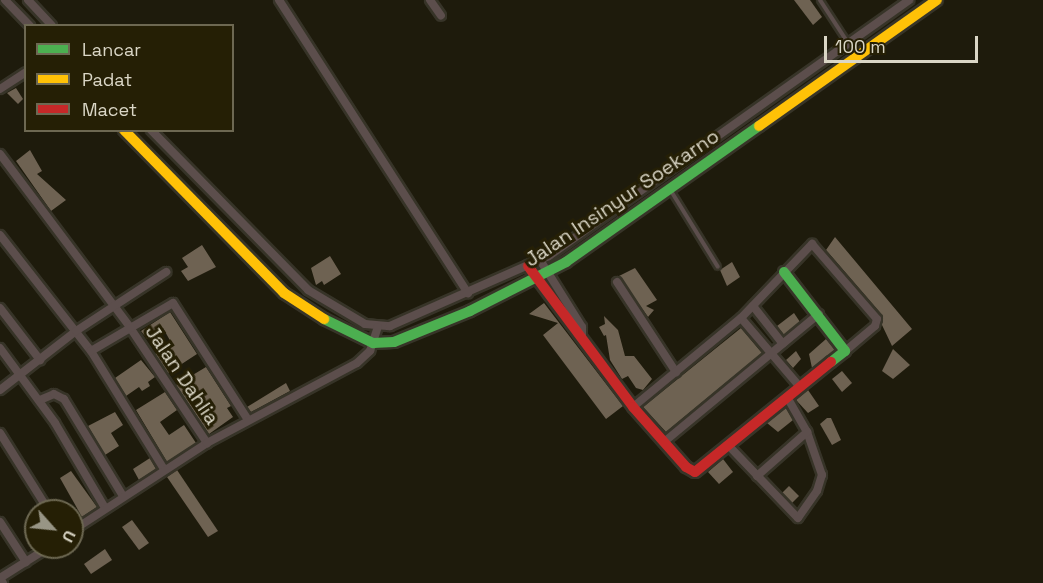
<!DOCTYPE html>
<html>
<head>
<meta charset="utf-8">
<style>
	body { margin:0 }
	#map { position:relative; width:1043px; height:583px; overflow:hidden; background:#1e1b0c; font-family:"Space Grotesk",sans-serif }
	div>[style] { position:absolute }
	.building>* { inset:0; background:#6e6252 }
	.roads { filter:drop-shadow(2px 0 #373428) drop-shadow(-2px 0 #373428) drop-shadow(0 2px #373428) drop-shadow(0 -2px #373428) }
	.lane>* { height:4px; margin:-2px; padding:0 2px; transform-origin:2px; border-radius:2px; background:#5c4e4c }
	.street>* { height:8px; margin:-4px; padding:0 4px; transform-origin:4px; border-radius:4px; background:#5c4e4c }
	.fast>* { height:10px; margin:-5px; padding:0 5px; transform-origin:5px; border-radius:5px; background:#4caf50 }
	.slow>* { height:10px; margin:-5px; padding:0 5px; transform-origin:5px; border-radius:5px; background:#ffc107 }
	.jam>* { height:10px; margin:-5px; padding:0 5px; transform-origin:5px; border-radius:5px; background:#c62828 }
	span { translate:-50% -50%; white-space:nowrap; text-align:center; line-height:1.15; -webkit-text-stroke:6px #251f05; paint-order:stroke }
	.street-label { font-size:20px; color:#dad6c6 }
	.legend { position:absolute; left:24px; top:24px; width:210px; height:108px; box-sizing:border-box; background:#251f05; border:2px solid #6d6852; margin:0; padding:8px 10px; list-style:none; font-size:18px; color:#dad6c6 }
	.legend li { display:flex; align-items:center; gap:12px; height:30px }
	.legend b { width:30px; border:2px solid #6d6852 }
	.north { position:absolute; left:24px; top:499px; width:60px; height:60px; box-sizing:border-box; background:#251f05; border:2px solid #6d6852; border-radius:50%; rotate:117deg; font-size:16px; font-weight:700; line-height:24px; text-align:center; color:#dad6c6 }
	.north::after { content:''; display:block; margin:auto; width:21px; height:27px; background:#989585; clip-path:polygon(50% 0,100% 100%,50% 72%,0 100%) }
	.scale { position:absolute; left:824px; top:36px; width:154px; height:27px; box-sizing:border-box; border:3px solid #dad6c6; border-top:0; padding-left:8px; font-size:18px; line-height:21px; white-space:nowrap; color:#dad6c6; -webkit-text-stroke:4px #251f05; paint-order:stroke }
</style>
</head>
<body>
<div id="map">
	<div class="building">
		<i style="clip-path:polygon(794px 0,810px 0,822px 17px,813px 25px)"></i>
		<i style="clip-path:polygon(16px 88px,23px 99px,18px 104px,7px 93px)"></i>
		<i style="clip-path:polygon(30px 150px,42px 171px,37px 174px,66px 200px,51px 211px,16px 161px)"></i>
		<i style="clip-path:polygon(835px 237px,912px 329px,892px 346px,882px 325px,882px 315px,826px 250px)"></i>
		<i style="clip-path:polygon(202px 245px,216px 267px,188px 281px,181px 271px,188px 267px,182px 258px)"></i>
		<i style="clip-path:polygon(330px 256px,341px 274px,324px 285px,322px 281px,316px 285px,311px 268px)"></i>
		<i style="clip-path:polygon(732px 262px,740px 277px,727px 286px,720px 270px)"></i>
		<i style="clip-path:polygon(635px 268px,657px 300px,646px 306px,654px 310px,648px 317px,619px 276px)"></i>
		<i style="clip-path:polygon(544px 303px,623px 406px,606px 419px,543px 335px,558px 323px,529px 314px)"></i>
		<i style="clip-path:polygon(170px 312px,197px 354px,168px 373px,155px 354px,172px 344px,163px 328px,147px 339px,141px 331px)"></i>
		<i style="clip-path:polygon(794px 313px,800px 322px,784px 335px,777px 326px)"></i>
		<i style="clip-path:polygon(604px 316px,618px 330px,625px 356px,634px 356px,652px 379px,643px 390px,636px 388px,628px 376px,622px 379px,610px 360px,606px 335px,604px 336px,599px 327px,605px 324px)"></i>
		<i style="clip-path:polygon(741px 328px,762px 353px,666px 432px,643px 407px)"></i>
		<i style="clip-path:polygon(826px 339px,835px 350px,812px 368px,809px 354px)"></i>
		<i style="clip-path:polygon(893px 349px,910px 365px,893px 379px,882px 371px)"></i>
		<i style="clip-path:polygon(796px 351px,801px 359px,793px 368px,786px 360px)"></i>
		<i style="clip-path:polygon(141px 360px,155px 377px,148px 382px,150px 386px,142px 391px,139px 387px,126px 396px,115px 378px)"></i>
		<i style="clip-path:polygon(206px 367px,231px 406px,227px 408px,233px 417px,209px 434px,176px 385px)"></i>
		<i style="clip-path:polygon(842px 371px,852px 383px,842px 392px,832px 379px)"></i>
		<i style="clip-path:polygon(286px 383px,290px 391px,251px 412px,247px 407px)"></i>
		<i style="clip-path:polygon(808px 390px,819px 406px,808px 413px,796px 400px)"></i>
		<i style="clip-path:polygon(165px 392px,177px 410px,160px 422px,169px 435px,184px 425px,196px 443px,167px 462px,136px 410px)"></i>
		<i style="clip-path:polygon(786px 408px,793px 420px,778px 432px,767px 423px)"></i>
		<i style="clip-path:polygon(115px 412px,123px 425px,111px 433px,119px 446px,105px 455px,88px 426px)"></i>
		<i style="clip-path:polygon(827px 418px,831px 418px,841px 440px,832px 445px,820px 424px)"></i>
		<i style="clip-path:polygon(150px 458px,156px 469px,139px 480px,133px 469px)"></i>
		<i style="clip-path:polygon(723px 459px,733px 472px,719px 484px,708px 472px)"></i>
		<i style="clip-path:polygon(177px 470px,218px 531px,208px 537px,167px 477px)"></i>
		<i style="clip-path:polygon(71px 471px,97px 507px,82px 517px,60px 478px)"></i>
		<i style="clip-path:polygon(789px 486px,799px 496px,792px 503px,782px 493px)"></i>
		<i style="clip-path:polygon(132px 520px,149px 543px,139px 550px,122px 527px)"></i>
		<i style="clip-path:polygon(105px 549px,112px 560px,91px 574px,84px 564px)"></i>
	</div>
	<div class="roads">
		<div class="lane">
			<i style="left:820px;top:0;width:51px;rotate:56.9deg"></i>
			<i style="left:671px;top:191px;width:89px;rotate:58.3deg"></i>
		</div>
		<div class="street">
			<i style="left:5px;top:0;width:36px;rotate:46deg"></i>
			<i style="left:28px;top:0;width:35px;rotate:47deg"></i>
			<i style="left:279px;top:0;width:349px;rotate:57.2deg"></i>
			<i style="left:430px;top:0;width:19px;rotate:55deg"></i>
			<i style="left:0;top:89px;width:31px;rotate:-33deg"></i>
			<i style="left:151px;top:130px;width:224px;rotate:45.5deg"></i>
			<i style="left:308px;top:290px;width:66px;rotate:30.8deg"></i>
			<i style="left:365px;top:324px;width:25px;rotate:5deg"></i>
			<i style="left:390px;top:326px;width:174px;rotate:-23.8deg"></i>
			<i style="left:549px;top:256px;width:442px;rotate:-35.4deg"></i>
			<i style="left:0;top:154px;width:215px;rotate:53.1deg"></i>
			<i style="left:129px;top:326px;width:141px;rotate:56.3deg"></i>
			<i style="left:0;top:235px;width:147px;rotate:51.9deg"></i>
			<i style="left:91px;top:351px;width:139px;rotate:58.3deg"></i>
			<i style="left:540px;top:260px;width:79px;rotate:57.9deg"></i>
			<i style="left:582px;top:327px;width:8px;rotate:90deg"></i>
			<i style="left:617px;top:282px;width:108px;rotate:56.8deg"></i>
			<i style="left:753px;top:306px;width:48px;rotate:51.7deg"></i>
			<i style="left:0;top:308px;width:66px;rotate:52.4deg"></i>
			<i style="left:741px;top:318px;width:91px;rotate:49.5deg"></i>
			<i style="left:0;top:348px;width:93px;rotate:53.7deg"></i>
			<i style="left:55px;top:423px;width:99px;rotate:59.5deg"></i>
			<i style="left:91px;top:351px;width:95px;rotate:-30.3deg"></i>
			<i style="left:173px;top:303px;width:139px;rotate:57.3deg"></i>
			<i style="left:0;top:390px;width:96px;rotate:-37.8deg"></i>
			<i style="left:76px;top:331px;width:108px;rotate:-33.2deg"></i>
			<i style="left:40px;top:400px;width:15px;rotate:-23deg"></i>
			<i style="left:54px;top:394px;width:11px;rotate:27deg"></i>
			<i style="left:64px;top:399px;width:114px;rotate:58.7deg"></i>
			<i style="left:633px;top:407px;width:140px;rotate:-39.5deg"></i>
			<i style="left:741px;top:318px;width:103px;rotate:-46.2deg"></i>
			<i style="left:812px;top:244px;width:99px;rotate:49.1deg"></i>
			<i style="left:877px;top:319px;width:7px;rotate:106deg"></i>
			<i style="left:875px;top:326px;width:39px;rotate:140deg"></i>
			<i style="left:0;top:433px;width:92px;rotate:57.9deg"></i>
			<i style="left:664px;top:442px;width:201px;rotate:-39.6deg"></i>
			<i style="left:728px;top:445px;width:101px;rotate:46.2deg"></i>
			<i style="left:798px;top:518px;width:33px;rotate:-55deg"></i>
			<i style="left:817px;top:491px;width:17px;rotate:-73deg"></i>
			<i style="left:822px;top:475px;width:46px;rotate:-109.2deg"></i>
			<i style="left:807px;top:432px;width:40px;rotate:-119.7deg"></i>
			<i style="left:757px;top:476px;width:67px;rotate:-41.3deg"></i>
			<i style="left:0;top:522px;width:48px;rotate:57deg"></i>
			<i style="left:72px;top:531px;width:161px;rotate:-33.1deg"></i>
			<i style="left:207px;top:443px;width:170px;rotate:-28.1deg"></i>
			<i style="left:357px;top:363px;width:18px;rotate:-43deg"></i>
			<i style="left:370px;top:351px;width:25px;rotate:-72deg"></i>
			<i style="left:3px;top:583px;width:6px;rotate:-121deg"></i>
			<i style="left:0;top:578px;width:58px;rotate:-32.3deg"></i>
		</div>
		<div class="fast">
			<i style="left:784px;top:272px;width:100px;rotate:52.3deg"></i>
			<i style="left:845px;top:351px;width:18px;rotate:142deg"></i>
			<i style="left:324px;top:319px;width:55px;rotate:26.1deg"></i>
			<i style="left:373px;top:343px;width:21px;rotate:-3deg"></i>
			<i style="left:394px;top:342px;width:82px;rotate:-22.2deg"></i>
			<i style="left:470px;top:311px;width:108px;rotate:-27deg"></i>
			<i style="left:566px;top:262px;width:236px;rotate:-35.2deg"></i>
		</div>
		<div class="slow">
			<i style="left:759px;top:126px;width:218px;rotate:-35.3deg"></i>
			<i style="left:124px;top:130px;width:228px;rotate:45.5deg"></i>
			<i style="left:284px;top:293px;width:48px;rotate:33deg"></i>
		</div>
		<div class="jam">
			<i style="left:528px;top:266px;width:176px;rotate:53.3deg"></i>
			<i style="left:633px;top:407px;width:80px;rotate:48.5deg"></i>
			<i style="left:686px;top:467px;width:10px;rotate:29deg"></i>
			<i style="left:695px;top:472px;width:175px;rotate:-39deg"></i>
		</div>
	</div>
	<div class="street-label">
		<span style="left:622px;top:198px;rotate:-34deg">Jalan Insinyur Soekarno</span>
		<span style="left:182px;top:375px;rotate:56deg">Jalan Dahlia</span>
	</div>
	<ul class="legend">
	<li><b style="height:8px;background:#4caf50"></b>Lancar</li>
	<li><b style="height:8px;background:#ffc107"></b>Padat</li>
	<li><b style="height:8px;background:#c62828"></b>Macet</li>
	</ul>
	<div class="north">U</div>
	<div class="scale">100 m</div>
</div>
</body>
</html>
